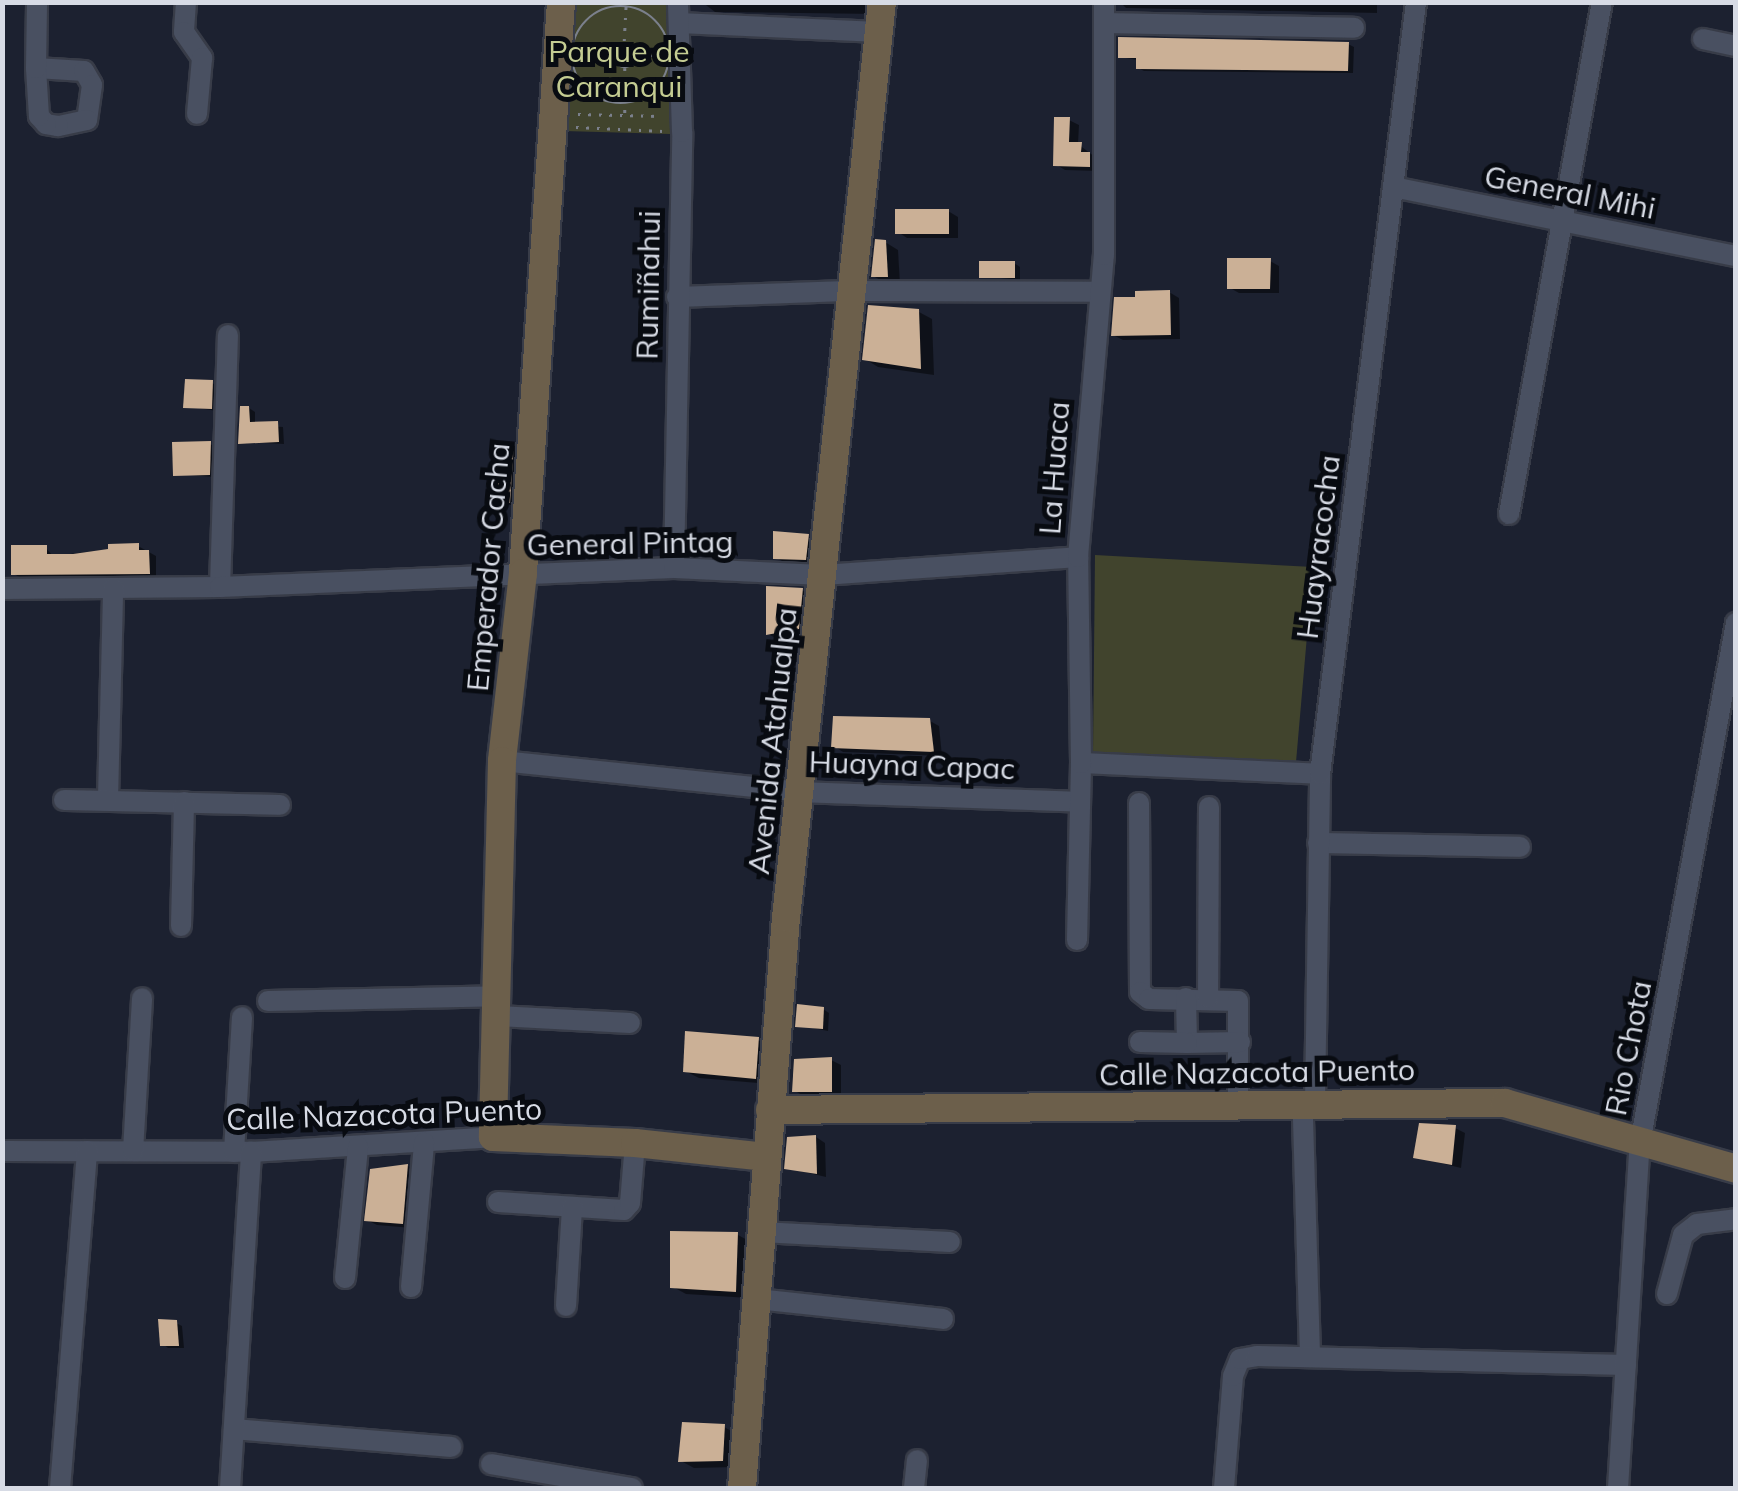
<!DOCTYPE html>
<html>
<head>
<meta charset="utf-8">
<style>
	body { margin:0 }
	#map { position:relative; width:1738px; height:1491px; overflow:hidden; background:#1c2130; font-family:Mulish,sans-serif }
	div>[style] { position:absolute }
	.green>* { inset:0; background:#41442d }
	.shadow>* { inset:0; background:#0007 }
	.building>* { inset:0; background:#cbb096 }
	.path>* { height:2.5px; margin-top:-1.25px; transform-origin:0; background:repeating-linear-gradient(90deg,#7b808c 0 2.5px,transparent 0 10.5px) }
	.path>.ring { margin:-1.25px; padding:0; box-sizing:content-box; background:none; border:2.5px solid #7b808c; border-radius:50% }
	.roads { filter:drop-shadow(2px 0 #383c48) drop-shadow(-2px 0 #383c48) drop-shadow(0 2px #383c48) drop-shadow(0 -2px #383c48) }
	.street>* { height:20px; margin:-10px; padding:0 10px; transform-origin:10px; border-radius:10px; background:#495061 }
	.secondary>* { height:28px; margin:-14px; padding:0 14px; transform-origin:14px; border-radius:14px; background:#6c5f4b }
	span { translate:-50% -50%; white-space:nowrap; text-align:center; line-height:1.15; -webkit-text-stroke:10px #080b11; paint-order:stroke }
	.park-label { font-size:30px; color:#c4cc92 }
	.street-label { font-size:30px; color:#d7dbe5 }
	.frame { position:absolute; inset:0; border:5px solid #d7dbe5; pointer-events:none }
</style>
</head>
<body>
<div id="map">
	<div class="green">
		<i style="clip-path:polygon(567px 3px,674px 3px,670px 134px,564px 131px)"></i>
		<i style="clip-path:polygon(1095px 555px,1313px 567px,1296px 762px,1093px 755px)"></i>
	</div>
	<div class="shadow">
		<i style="clip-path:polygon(877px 2px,876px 14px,715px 12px,702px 2px)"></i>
		<i style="clip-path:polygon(1120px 2px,1377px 2px,1377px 13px,1126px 8px)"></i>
		<i style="clip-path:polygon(1348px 44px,1354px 47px,1353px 73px,1144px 71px,1138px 68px,1138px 60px,1120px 57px)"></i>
		<i style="clip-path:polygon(1069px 120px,1079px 125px,1078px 144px,1099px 160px,1099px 171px,1065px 170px,1055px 164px)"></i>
		<i style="clip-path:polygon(948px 211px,958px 217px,958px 238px,907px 238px,898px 232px)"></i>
		<i style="clip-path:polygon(885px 242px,898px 250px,900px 284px,886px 283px,873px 276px)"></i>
		<i style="clip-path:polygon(1270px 261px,1279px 266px,1279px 293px,1239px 293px,1230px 288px)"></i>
		<i style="clip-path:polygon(1014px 263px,1020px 267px,1020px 280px,981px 276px)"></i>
		<i style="clip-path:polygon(1169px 292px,1179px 298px,1180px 339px,1123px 340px,1113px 335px,1138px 299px)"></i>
		<i style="clip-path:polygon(919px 312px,932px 319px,934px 375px,878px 367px,865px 359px)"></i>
		<i style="clip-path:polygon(212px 383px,218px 386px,217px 411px,186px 406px)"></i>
		<i style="clip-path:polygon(249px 408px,255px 412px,255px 425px,283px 427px,284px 444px,241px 442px)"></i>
		<i style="clip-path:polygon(210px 444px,216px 447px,215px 477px,176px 474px)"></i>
		<i style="clip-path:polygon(513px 445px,519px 448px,515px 505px,501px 505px,495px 501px)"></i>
		<i style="clip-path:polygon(808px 537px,821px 544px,819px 567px,789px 565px,775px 557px)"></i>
		<i style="clip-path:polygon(138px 546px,156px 556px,156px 577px,21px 578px,14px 574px,46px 548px,53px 556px)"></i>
		<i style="clip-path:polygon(802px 590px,815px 598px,811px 635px,781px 641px,768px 634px)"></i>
		<i style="clip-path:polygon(930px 721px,939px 726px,942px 756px,843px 752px,834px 746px)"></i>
		<i style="clip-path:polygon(823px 1009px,829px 1013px,828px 1031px,798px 1025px)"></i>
		<i style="clip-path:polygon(758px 1040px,772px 1047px,769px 1084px,699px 1078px,685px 1071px)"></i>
		<i style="clip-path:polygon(831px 1060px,841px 1065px,841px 1096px,804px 1096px,795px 1091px)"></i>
		<i style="clip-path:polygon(1455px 1128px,1465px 1133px,1461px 1168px,1416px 1157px)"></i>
		<i style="clip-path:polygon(816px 1137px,825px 1143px,826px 1177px,787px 1168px)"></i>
		<i style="clip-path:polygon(408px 1166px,417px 1171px,412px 1228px,377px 1225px,367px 1220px,372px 1171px)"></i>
		<i style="clip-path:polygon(738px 1235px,751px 1242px,749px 1298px,686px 1294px,673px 1287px)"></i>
		<i style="clip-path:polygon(176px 1323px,182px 1326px,184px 1348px,168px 1348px,163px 1344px)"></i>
		<i style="clip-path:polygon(724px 1427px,737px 1434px,735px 1467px,694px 1468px,681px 1461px)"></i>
	</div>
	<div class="building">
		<i style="clip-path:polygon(1118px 37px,1349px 42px,1348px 71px,1136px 69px,1136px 58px,1118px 58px)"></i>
		<i style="clip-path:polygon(1054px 117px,1070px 117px,1069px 142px,1082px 142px,1081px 152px,1090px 152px,1090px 167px,1053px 166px)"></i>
		<i style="clip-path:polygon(895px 209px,949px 209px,949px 234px,895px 234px)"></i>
		<i style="clip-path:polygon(875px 239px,886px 240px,888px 277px,871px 277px)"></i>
		<i style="clip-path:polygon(1227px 258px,1271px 258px,1270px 289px,1227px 289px)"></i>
		<i style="clip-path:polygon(979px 261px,1015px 261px,1015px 278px,979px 278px)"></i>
		<i style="clip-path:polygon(1170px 290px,1171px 335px,1111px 336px,1114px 297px,1135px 297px,1135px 291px)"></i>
		<i style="clip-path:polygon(868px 305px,919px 309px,921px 369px,862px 360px)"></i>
		<i style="clip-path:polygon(185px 379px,213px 380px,212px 409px,183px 408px)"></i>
		<i style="clip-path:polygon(240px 406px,249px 406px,250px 422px,278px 421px,279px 442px,238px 444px)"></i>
		<i style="clip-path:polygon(211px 441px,210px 475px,173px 476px,172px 442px)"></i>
		<i style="clip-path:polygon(499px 442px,514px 443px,510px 503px,492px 503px)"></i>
		<i style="clip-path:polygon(773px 531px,809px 534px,806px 560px,773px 559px)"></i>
		<i style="clip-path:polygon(139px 543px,139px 550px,149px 550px,150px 574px,11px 575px,11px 545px,47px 545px,47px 554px,73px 554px,108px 549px,108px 544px)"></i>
		<i style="clip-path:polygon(766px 586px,803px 588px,799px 629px,766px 635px)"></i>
		<i style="clip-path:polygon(833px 716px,930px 718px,934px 752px,831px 748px)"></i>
		<i style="clip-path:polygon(797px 1004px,824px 1007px,823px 1029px,795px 1027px)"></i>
		<i style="clip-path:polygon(685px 1031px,759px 1037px,756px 1079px,683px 1072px)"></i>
		<i style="clip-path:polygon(832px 1057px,832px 1092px,792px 1092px,794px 1059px)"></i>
		<i style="clip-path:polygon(1419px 1123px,1456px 1125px,1452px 1165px,1413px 1158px)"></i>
		<i style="clip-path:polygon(816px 1135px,817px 1174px,784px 1169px,787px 1137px)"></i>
		<i style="clip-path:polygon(408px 1164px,403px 1224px,364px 1221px,370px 1169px)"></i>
		<i style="clip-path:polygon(670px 1231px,738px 1232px,736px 1292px,670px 1288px)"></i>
		<i style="clip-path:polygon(158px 1319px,177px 1320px,179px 1346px,160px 1346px)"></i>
		<i style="clip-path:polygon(682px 1422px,725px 1424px,723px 1461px,678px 1462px)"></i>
	</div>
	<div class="path">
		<i class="ring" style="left:572px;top:6px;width:95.5px;height:95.5px"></i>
		<i style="left:624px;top:41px;width:39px;rotate:-87deg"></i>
		<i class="ring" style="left:613px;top:44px;width:21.5px;height:21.5px"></i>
		<i style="left:578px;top:54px;width:32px;rotate:2deg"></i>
		<i style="left:639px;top:56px;width:22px"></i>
		<i style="left:625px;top:68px;width:46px;rotate:90deg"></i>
		<i style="left:578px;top:114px;width:82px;rotate:1.4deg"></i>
		<i style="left:576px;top:127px;width:87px;rotate:2.6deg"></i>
	</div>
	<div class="roads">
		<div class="street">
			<i style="left:186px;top:2px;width:30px;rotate:94deg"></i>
			<i style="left:184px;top:32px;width:32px;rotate:55deg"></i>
			<i style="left:202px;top:58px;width:56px;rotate:95.1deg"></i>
			<i style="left:679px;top:23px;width:200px;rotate:2.6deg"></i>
			<i style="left:1104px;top:23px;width:250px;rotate:1.1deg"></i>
			<i style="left:1703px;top:39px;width:34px;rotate:12deg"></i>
			<i style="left:36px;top:68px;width:48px;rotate:3.6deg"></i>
			<i style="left:84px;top:71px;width:16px;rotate:60deg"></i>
			<i style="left:92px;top:85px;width:35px;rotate:98deg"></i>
			<i style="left:87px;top:120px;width:30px;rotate:168deg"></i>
			<i style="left:58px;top:126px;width:12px;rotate:-171deg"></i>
			<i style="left:46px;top:124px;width:11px;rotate:-131deg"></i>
			<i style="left:39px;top:116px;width:48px;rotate:-93.6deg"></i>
			<i style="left:36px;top:68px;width:66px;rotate:-89.1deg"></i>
			<i style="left:1393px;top:187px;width:350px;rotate:11.4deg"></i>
			<i style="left:677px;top:297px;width:176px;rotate:-2deg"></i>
			<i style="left:853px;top:291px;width:245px;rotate:0.2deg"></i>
			<i style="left:1509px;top:514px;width:520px;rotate:-79.71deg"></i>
			<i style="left:674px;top:568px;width:436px;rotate:-88.9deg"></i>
			<i style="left:682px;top:132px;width:130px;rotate:-91.8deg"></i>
			<i style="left:220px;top:587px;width:252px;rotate:-88.2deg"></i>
			<i style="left:2px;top:589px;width:218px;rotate:-0.5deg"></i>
			<i style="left:220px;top:587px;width:454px;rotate:-2.4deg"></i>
			<i style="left:674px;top:568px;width:148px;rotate:2.7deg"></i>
			<i style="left:822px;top:575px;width:257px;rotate:-4deg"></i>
			<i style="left:502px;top:761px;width:300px;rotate:5.9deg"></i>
			<i style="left:800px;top:792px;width:280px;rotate:2deg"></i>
			<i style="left:1081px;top:763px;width:239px;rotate:2.6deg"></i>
			<i style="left:108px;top:799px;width:211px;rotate:-88.6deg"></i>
			<i style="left:64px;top:800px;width:216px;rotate:1.3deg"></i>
			<i style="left:1139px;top:803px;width:189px;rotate:89.7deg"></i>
			<i style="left:1140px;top:992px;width:11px;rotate:38deg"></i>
			<i style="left:1149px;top:999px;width:89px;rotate:1.3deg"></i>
			<i style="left:1238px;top:1001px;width:102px;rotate:90deg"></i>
			<i style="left:1318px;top:843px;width:202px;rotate:1.1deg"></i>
			<i style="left:181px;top:926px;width:124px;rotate:-88.6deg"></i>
			<i style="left:1077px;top:940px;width:177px;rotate:-88.7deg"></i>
			<i style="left:1081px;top:763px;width:206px;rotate:-90.8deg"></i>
			<i style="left:1078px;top:557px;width:303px;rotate:-85.1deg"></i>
			<i style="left:1104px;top:255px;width:253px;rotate:-90deg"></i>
			<i style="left:1186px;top:998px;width:45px;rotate:88.7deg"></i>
			<i style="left:1187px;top:1043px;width:53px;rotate:-1.1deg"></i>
			<i style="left:1208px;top:998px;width:191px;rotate:-89.7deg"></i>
			<i style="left:268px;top:1001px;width:230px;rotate:-1.2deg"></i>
			<i style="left:498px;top:1016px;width:132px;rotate:3deg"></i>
			<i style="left:1140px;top:1042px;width:47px;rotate:1.2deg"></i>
			<i style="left:1315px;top:1101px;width:327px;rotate:-89.1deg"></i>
			<i style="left:1320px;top:774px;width:778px;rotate:-82.91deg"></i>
			<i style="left:1303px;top:1119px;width:238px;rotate:88.3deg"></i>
			<i style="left:2px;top:1151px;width:249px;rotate:0.2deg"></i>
			<i style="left:251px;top:1152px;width:242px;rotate:-3.5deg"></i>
			<i style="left:133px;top:1151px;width:153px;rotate:-86.6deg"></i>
			<i style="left:234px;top:1152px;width:135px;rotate:-86.6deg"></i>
			<i style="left:498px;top:1202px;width:126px;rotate:3.6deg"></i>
			<i style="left:624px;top:1210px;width:9px;rotate:-49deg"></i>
			<i style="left:630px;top:1203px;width:60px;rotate:-85.2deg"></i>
			<i style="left:761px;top:1232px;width:189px;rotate:3deg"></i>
			<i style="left:345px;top:1278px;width:132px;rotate:-84.3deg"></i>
			<i style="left:411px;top:1287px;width:145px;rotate:-84.8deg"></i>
			<i style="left:1667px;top:1294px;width:61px;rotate:-74.8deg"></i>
			<i style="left:1683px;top:1235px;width:18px;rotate:-38deg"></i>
			<i style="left:1697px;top:1224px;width:39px;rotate:-7deg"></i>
			<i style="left:757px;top:1299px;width:187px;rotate:6.1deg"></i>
			<i style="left:566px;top:1306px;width:99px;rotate:-86.5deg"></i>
			<i style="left:234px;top:1429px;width:218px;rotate:4.7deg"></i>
			<i style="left:491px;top:1464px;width:143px;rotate:9.7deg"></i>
			<i style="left:60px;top:1488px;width:338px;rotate:-85.4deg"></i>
			<i style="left:230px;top:1488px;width:337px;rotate:-86.4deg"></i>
			<i style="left:914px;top:1488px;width:28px;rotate:-84deg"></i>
			<i style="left:1224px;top:1488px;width:112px;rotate:-85.4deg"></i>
			<i style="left:1233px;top:1376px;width:18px;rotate:-68deg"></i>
			<i style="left:1240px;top:1359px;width:17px;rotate:-10deg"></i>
			<i style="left:1257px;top:1356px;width:369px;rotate:1.4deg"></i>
			<i style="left:1618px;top:1488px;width:346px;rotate:-86.4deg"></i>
			<i style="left:1640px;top:1143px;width:529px;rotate:-79.54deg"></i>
		</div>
		<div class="secondary">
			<i style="left:561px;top:2px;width:572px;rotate:93.81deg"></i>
			<i style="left:523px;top:573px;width:189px;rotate:96.4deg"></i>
			<i style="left:502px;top:761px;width:376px;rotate:91.4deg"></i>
			<i style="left:493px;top:1137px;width:142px;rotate:2.4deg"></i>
			<i style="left:635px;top:1143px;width:132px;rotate:6.1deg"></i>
			<i style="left:770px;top:1110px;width:735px;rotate:-0.55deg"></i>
			<i style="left:1505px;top:1103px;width:240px;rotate:15.9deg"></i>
			<i style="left:742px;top:1488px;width:572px;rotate:-85.59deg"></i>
			<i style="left:786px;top:918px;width:921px;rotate:-84.02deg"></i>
		</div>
	</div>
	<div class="park-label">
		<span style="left:619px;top:68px">Parque de<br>Caranqui</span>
	</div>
	<div class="street-label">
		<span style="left:1570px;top:192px;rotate:11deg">General Mihi</span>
		<span style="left:648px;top:285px;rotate:-89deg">Rumiñahui</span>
		<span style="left:1054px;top:468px;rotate:-86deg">La Huaca</span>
		<span style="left:630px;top:543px;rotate:-1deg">General Pintag</span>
		<span style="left:1318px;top:547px;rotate:-83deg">Huayracocha</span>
		<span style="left:488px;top:567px;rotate:-85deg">Emperador Cacha</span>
		<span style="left:772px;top:741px;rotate:-84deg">Avenida Atahualpa</span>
		<span style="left:912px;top:765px;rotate:2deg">Huayna Capac</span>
		<span style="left:1628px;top:1048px;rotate:-79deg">Rio Chota</span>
		<span style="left:1257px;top:1072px;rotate:-1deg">Calle Nazacota Puento</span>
		<span style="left:384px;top:1114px;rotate:-2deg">Calle Nazacota Puento</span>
	</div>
	<div class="frame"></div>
</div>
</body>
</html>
